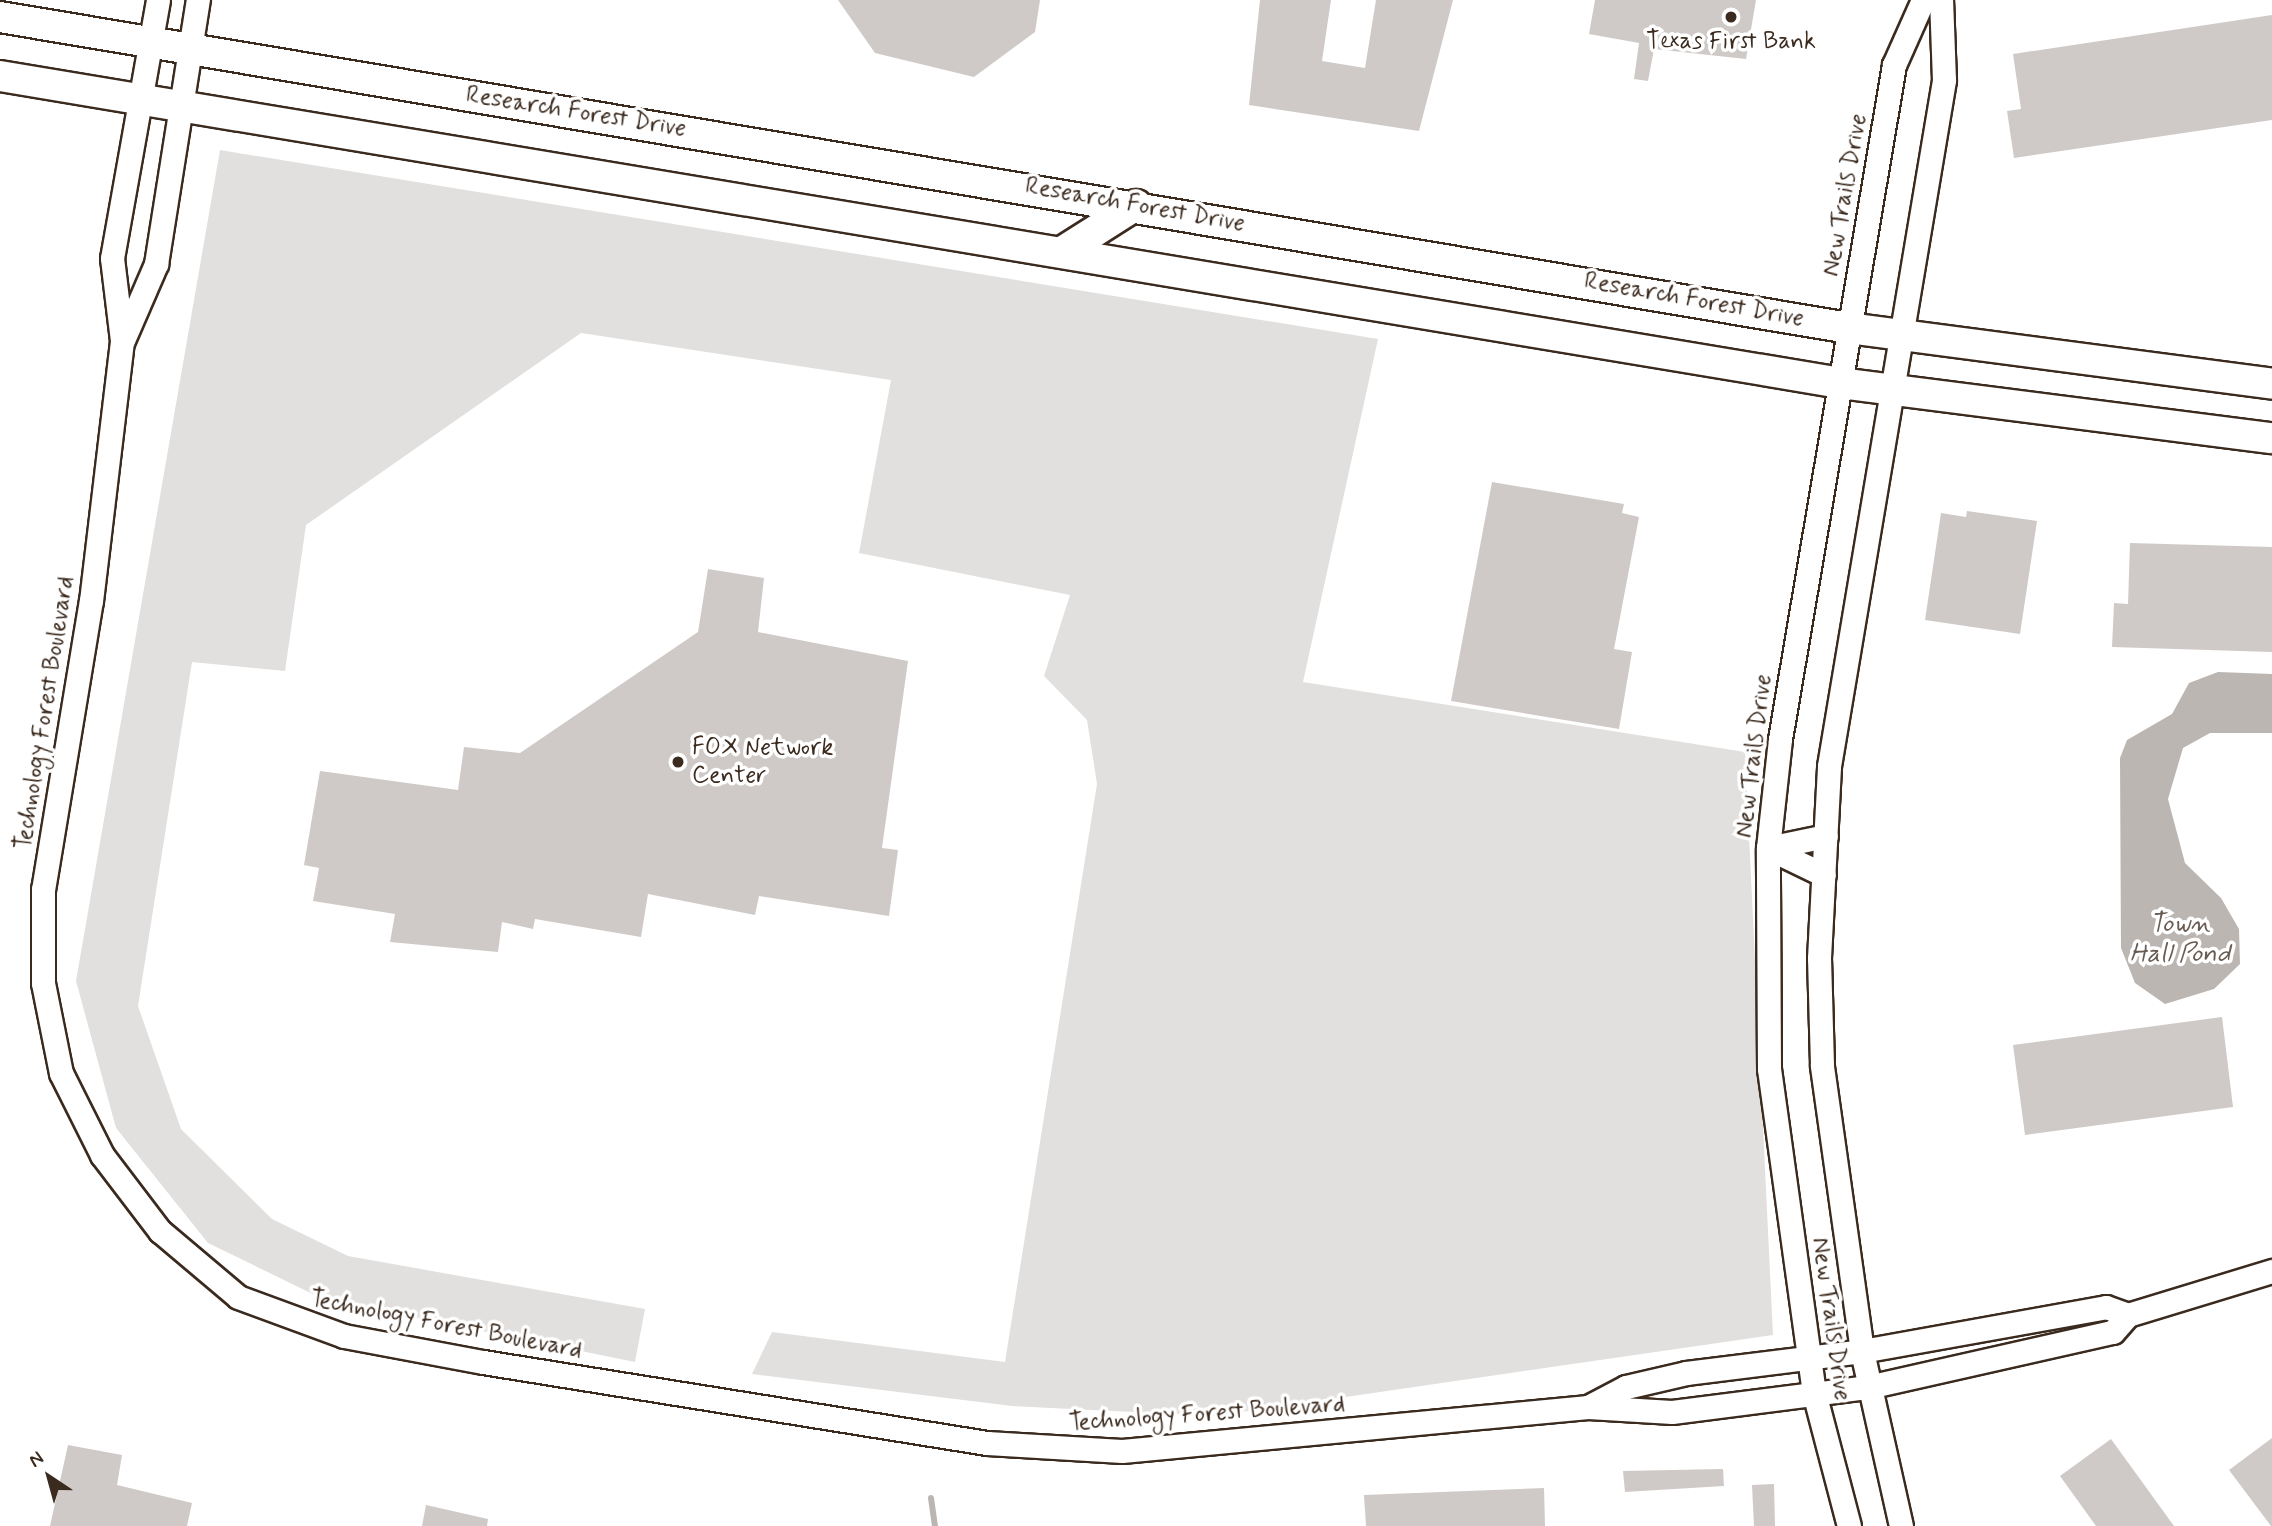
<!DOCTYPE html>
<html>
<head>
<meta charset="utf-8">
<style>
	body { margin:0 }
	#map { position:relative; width:2272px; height:1526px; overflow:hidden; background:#fff; font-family:Mynerve,sans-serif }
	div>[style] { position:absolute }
	.green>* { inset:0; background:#e2e0de }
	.water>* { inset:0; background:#bcb6b3 }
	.stream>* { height:6px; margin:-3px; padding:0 3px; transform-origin:3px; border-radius:3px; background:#bcb6b3 }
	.building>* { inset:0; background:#cfcac7 }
	.roads { filter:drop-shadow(2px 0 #3b2a1e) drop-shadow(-2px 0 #3b2a1e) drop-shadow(0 2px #3b2a1e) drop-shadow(0 -2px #3b2a1e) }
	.minor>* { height:23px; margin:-11.5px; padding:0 11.5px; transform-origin:11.5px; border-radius:11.5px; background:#fff }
	.major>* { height:30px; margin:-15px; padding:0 15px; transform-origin:15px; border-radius:15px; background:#fff }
	.dots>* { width:19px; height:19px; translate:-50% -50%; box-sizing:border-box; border:4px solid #fff; border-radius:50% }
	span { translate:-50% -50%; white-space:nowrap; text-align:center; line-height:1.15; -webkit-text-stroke:7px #fff; paint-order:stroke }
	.poi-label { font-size:24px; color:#3b2a1e }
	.left { translate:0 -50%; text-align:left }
	.street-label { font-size:24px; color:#3b2a1e }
	.water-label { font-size:26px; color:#685b52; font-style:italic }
	.north { position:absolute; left:14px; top:1442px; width:70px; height:70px; -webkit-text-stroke:5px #fff; paint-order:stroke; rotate:324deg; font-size:19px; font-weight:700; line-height:28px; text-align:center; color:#3b2a1e }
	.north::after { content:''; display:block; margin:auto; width:24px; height:32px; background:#3b2a1e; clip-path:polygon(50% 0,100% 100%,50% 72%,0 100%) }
</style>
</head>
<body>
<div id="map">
	<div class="green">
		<i style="clip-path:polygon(220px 150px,1378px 339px,1303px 682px,1745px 752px,1773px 1335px,1214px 1416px,1012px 1406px,752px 1374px,772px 1332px,1005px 1362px,1097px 784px,1087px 720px,1044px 676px,1070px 595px,859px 553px,891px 380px,581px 333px,306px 525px,285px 671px,192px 662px,138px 1006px,181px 1129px,272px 1219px,348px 1256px,645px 1309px,635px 1362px,323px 1299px,208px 1243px,116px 1128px,76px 981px)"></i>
	</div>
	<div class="water">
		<i style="clip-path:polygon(2218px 672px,2272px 674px,2272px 733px,2210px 733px,2183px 748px,2168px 799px,2185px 863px,2221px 898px,2239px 929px,2240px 964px,2214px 989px,2165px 1004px,2135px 983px,2121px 948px,2120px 758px,2127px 740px,2172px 714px,2189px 683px)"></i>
	</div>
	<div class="stream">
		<i style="left:931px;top:1498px;width:28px;rotate:82deg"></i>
	</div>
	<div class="building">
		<i style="clip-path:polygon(838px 0,1040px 0,1035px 32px,974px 77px,875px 53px)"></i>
		<i style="clip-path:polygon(1260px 0,1331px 0,1322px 61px,1365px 68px,1376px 0,1453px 0,1419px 131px,1249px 105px)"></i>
		<i style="clip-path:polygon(1595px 0,1756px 0,1746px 59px,1654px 49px,1648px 81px,1634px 79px,1639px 43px,1589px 34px)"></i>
		<i style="clip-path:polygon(2272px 15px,2272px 120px,2014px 158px,2007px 111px,2021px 109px,2013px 54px)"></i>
		<i style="clip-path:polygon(1492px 482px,1624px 504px,1622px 513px,1639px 517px,1614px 649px,1632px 652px,1619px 729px,1451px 701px)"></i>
		<i style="clip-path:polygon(1967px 511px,2037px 521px,2020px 634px,1925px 620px,1941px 513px,1966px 517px)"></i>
		<i style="clip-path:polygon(2130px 543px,2272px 547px,2272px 652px,2112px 647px,2114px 603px,2128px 604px)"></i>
		<i style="clip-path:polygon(708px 569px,764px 578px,758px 632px,908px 661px,882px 848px,898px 850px,889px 916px,759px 896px,755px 915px,648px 894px,641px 937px,535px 919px,533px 929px,502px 922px,498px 952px,390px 942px,395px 914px,313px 901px,319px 868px,304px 865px,320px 771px,458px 790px,464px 747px,520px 753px,698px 632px)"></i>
		<i style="clip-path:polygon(2222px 1017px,2233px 1107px,2025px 1135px,2013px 1045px)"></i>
		<i style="clip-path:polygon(2272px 1438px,2272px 1526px,2271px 1526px,2229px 1470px)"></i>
		<i style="clip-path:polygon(2111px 1439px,2174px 1526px,2096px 1526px,2060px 1476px)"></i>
		<i style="clip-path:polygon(68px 1445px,122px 1455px,117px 1485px,192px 1503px,187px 1526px,50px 1526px)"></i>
		<i style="clip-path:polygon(1723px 1469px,1724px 1486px,1625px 1492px,1623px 1471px)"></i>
		<i style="clip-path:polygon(1774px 1484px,1775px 1526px,1754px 1526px,1752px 1485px)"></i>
		<i style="clip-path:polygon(1544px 1488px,1545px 1526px,1366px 1526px,1364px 1495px)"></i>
		<i style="clip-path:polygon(426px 1505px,488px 1519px,487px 1526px,422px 1526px)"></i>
	</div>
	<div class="roads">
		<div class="minor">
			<i style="left:158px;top:0;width:262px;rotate:100.1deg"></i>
			<i style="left:112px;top:258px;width:84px;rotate:83.1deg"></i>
			<i style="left:122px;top:341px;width:261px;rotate:96.8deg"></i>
			<i style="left:91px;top:600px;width:293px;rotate:99.4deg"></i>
			<i style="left:43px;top:889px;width:94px;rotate:90deg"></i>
			<i style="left:43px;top:983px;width:92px;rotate:78.7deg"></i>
			<i style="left:61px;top:1073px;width:92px;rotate:63.4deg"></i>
			<i style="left:102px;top:1155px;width:96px;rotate:52.7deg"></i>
			<i style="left:160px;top:1231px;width:102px;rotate:40.2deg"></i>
			<i style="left:238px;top:1297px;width:113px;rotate:20.2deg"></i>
			<i style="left:344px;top:1336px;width:141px;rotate:10.6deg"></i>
			<i style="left:483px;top:1362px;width:510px;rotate:9.13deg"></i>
			<i style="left:987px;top:1443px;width:135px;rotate:3.4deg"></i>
			<i style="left:1122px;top:1451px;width:468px;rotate:-5.4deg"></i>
			<i style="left:1588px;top:1407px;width:84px;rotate:3.4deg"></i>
			<i style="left:1672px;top:1412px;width:198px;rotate:-7.3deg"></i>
			<i style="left:1868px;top:1387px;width:251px;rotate:-12.7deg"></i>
			<i style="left:2113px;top:1332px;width:23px;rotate:-49deg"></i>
			<i style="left:124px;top:338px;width:81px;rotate:-66.6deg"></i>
			<i style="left:156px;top:264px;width:267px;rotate:-81deg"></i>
			<i style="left:1768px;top:848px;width:62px;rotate:25.7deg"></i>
			<i style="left:1768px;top:848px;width:59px;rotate:-11.7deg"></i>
			<i style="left:1588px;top:1407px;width:43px;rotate:-27.8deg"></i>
			<i style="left:1626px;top:1387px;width:62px;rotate:-13.1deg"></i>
			<i style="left:1686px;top:1373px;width:177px;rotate:-7.1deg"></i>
			<i style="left:1862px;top:1351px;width:248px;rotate:-10.2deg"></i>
			<i style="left:2106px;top:1307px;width:23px;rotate:20deg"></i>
			<i style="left:2128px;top:1315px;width:151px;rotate:-17deg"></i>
			<i style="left:1849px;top:1526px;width:138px;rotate:-104.7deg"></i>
			<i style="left:1814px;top:1393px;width:327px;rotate:-97.9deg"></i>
			<i style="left:1769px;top:1069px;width:221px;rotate:-90.3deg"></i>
			<i style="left:1768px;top:848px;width:110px;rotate:-83.7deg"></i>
			<i style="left:1780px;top:739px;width:684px;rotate:-80.4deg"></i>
			<i style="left:1894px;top:65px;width:71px;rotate:-66deg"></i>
			<i style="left:1901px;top:1526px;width:179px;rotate:-102.6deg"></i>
			<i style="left:1862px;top:1351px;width:289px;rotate:-98deg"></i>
			<i style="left:1822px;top:1065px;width:107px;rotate:-91.6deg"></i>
			<i style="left:1819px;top:958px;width:192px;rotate:-87deg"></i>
			<i style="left:1829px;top:766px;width:696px;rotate:-80.48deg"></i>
			<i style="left:1944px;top:80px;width:80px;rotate:-92.1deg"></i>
		</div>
		<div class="major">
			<i style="left:0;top:17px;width:1875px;rotate:9.55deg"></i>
			<i style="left:1849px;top:328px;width:427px;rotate:7.5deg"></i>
			<i style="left:0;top:76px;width:1865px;rotate:9.47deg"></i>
			<i style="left:1840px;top:383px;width:435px;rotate:7.3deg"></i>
			<i style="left:1062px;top:252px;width:88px;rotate:-32.4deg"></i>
		</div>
	</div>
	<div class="dots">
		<i style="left:1731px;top:17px;background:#3b2a1e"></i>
		<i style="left:678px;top:762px;background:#3b2a1e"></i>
	</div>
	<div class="poi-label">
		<span style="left:1731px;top:42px">Texas First Bank</span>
		<span class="left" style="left:692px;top:762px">FOX Network<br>Center</span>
	</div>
	<div class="street-label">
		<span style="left:576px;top:112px;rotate:9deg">Research Forest Drive</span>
		<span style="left:1845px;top:195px;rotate:-80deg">New Trails Drive</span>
		<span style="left:1135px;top:205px;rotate:10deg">Research Forest Drive</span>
		<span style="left:1694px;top:300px;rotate:10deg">Research Forest Drive</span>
		<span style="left:45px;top:713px;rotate:-81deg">Technology Forest Boulevard</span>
		<span style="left:1754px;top:756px;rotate:-83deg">New Trails Drive</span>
		<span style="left:1831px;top:1319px;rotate:82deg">New Trails Drive</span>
		<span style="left:446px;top:1325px;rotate:11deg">Technology Forest Boulevard</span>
		<span style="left:1207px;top:1414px;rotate:-4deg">Technology Forest Boulevard</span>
	</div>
	<div class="water-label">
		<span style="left:2180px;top:940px">Town<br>Hall Pond</span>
	</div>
	<div class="north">N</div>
</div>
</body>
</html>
